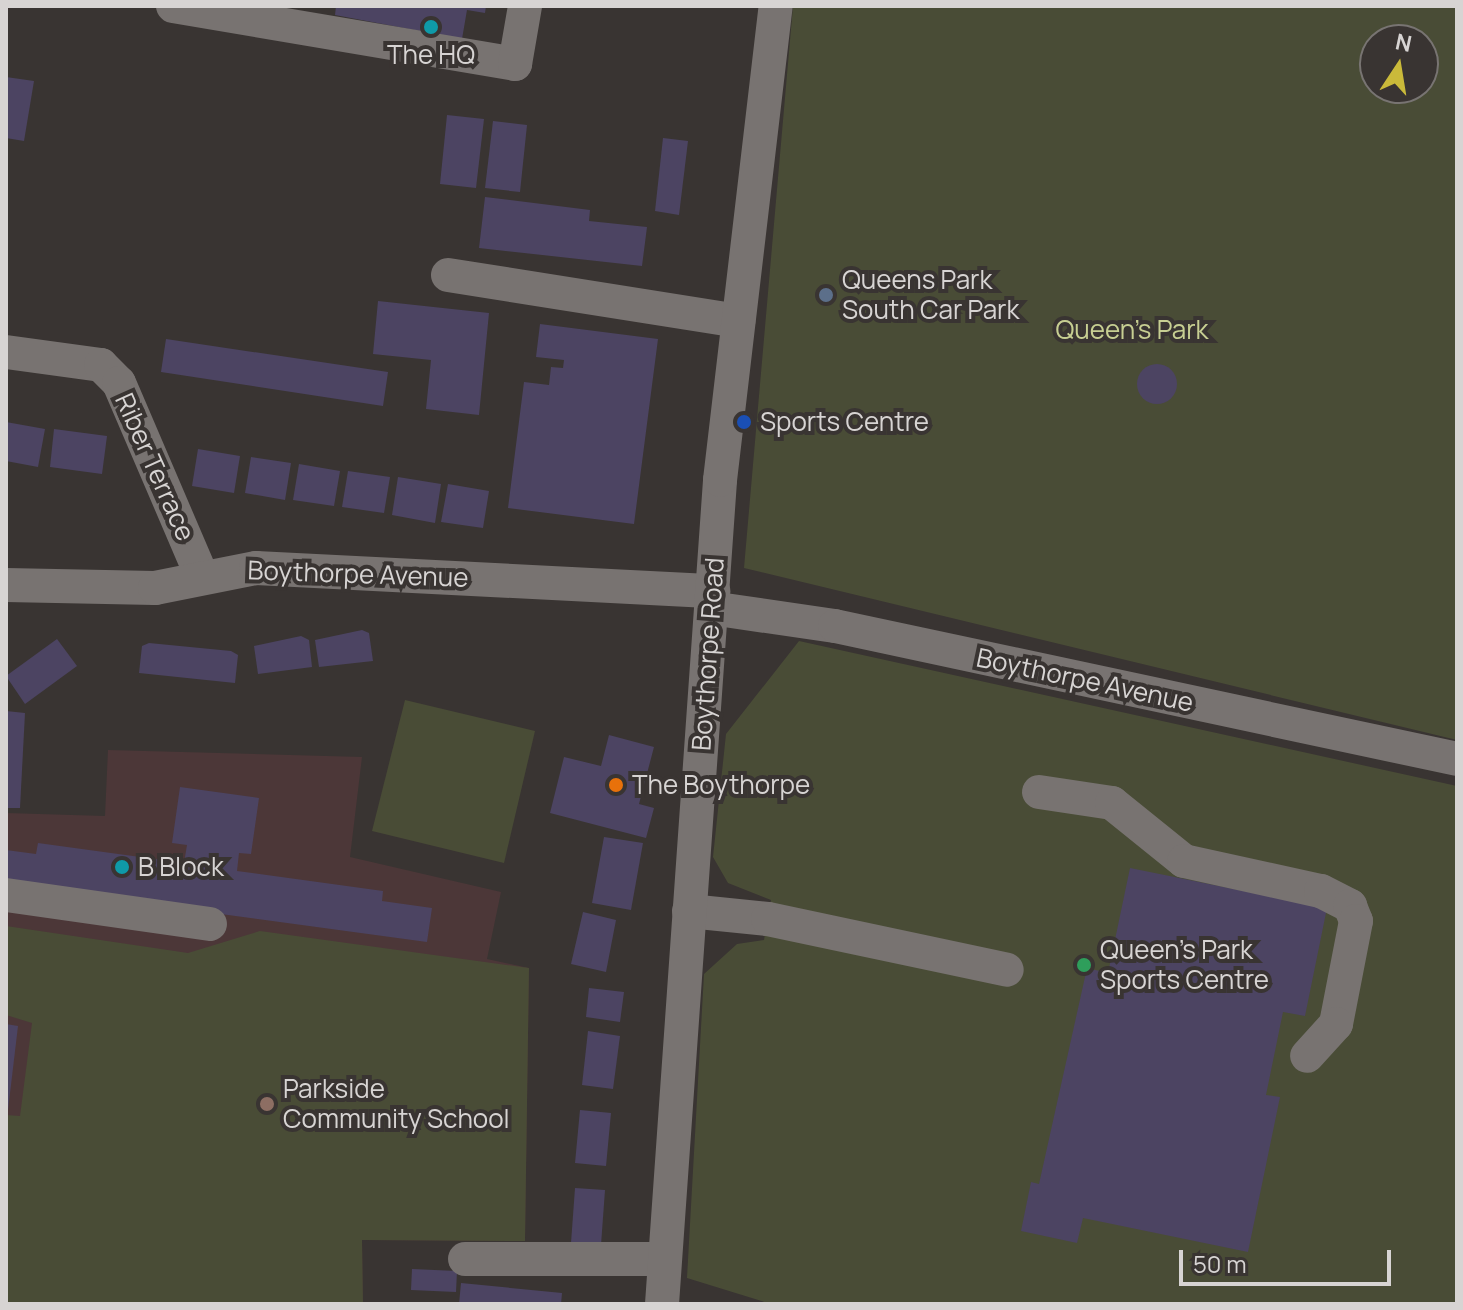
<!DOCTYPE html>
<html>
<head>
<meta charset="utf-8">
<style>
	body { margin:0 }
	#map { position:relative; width:1463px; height:1310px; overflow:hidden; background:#393432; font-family:Manrope,sans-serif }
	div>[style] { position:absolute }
	.education>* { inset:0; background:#4c3738 }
	.green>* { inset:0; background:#494c36 }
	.building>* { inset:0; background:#4c4462 }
	.round { border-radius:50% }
	.minor>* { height:34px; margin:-17px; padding:0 17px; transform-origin:17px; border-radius:17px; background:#787371 }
	.dots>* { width:22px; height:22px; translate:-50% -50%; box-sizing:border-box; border:4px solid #393432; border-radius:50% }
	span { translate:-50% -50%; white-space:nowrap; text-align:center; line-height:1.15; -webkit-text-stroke:8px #393432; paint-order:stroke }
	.poi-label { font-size:26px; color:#d7d4d3 }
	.left { translate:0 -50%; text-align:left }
	.park-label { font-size:26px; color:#c7cf92 }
	.street-label { font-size:26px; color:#d7d4d3 }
	.frame { position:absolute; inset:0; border:8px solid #d7d4d3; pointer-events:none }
	.north { position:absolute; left:1359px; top:24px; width:80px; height:80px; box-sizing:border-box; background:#393432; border:2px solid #787472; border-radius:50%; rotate:12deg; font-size:22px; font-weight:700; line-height:32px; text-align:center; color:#d7d4d3 }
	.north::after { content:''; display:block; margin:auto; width:28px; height:36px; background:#caba3a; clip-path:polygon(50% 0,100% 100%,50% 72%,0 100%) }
	.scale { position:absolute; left:1179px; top:1250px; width:212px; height:36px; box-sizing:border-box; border:4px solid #d7d4d3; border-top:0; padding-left:10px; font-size:24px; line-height:28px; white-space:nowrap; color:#d7d4d3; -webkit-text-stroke:6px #393432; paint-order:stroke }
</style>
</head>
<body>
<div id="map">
	<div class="education">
		<i style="clip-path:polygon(108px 750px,362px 757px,350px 857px,501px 892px,487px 959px,529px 968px,525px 1241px,362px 1240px,363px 1304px,6px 1304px,6px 813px,105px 816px)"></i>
	</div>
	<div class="green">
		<i style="clip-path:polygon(evenodd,793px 6px,1457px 6px,1457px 740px,744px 568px,793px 6px,1423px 40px,1423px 88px,1375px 88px,1375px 40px,1423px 40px)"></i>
		<i style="clip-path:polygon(799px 641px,1457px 786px,1457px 1304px,771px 1304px,687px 1278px,704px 974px,737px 944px,764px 940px,771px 900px,728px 883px,713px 857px,726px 734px)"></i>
		<i style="clip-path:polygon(405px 700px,535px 731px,504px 863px,372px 831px)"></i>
		<i style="clip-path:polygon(6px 926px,188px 953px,260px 931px,529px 968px,525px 1241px,362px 1240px,363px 1304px,6px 1304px,6px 1115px,20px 1116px,32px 1023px,6px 1015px)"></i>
	</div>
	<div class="building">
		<i style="clip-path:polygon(336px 6px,486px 6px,485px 13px,467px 10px,462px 39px,335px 15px)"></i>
		<i style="clip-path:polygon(6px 77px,34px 81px,24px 141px,6px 138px)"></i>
		<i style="clip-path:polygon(447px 115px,484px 119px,476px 188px,440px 184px)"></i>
		<i style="clip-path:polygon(493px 121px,527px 125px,520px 192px,485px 188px)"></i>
		<i style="clip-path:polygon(663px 138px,688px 141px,679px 215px,655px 211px)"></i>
		<i style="clip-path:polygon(485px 197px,590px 210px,589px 221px,647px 227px,642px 266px,479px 248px)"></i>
		<i style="clip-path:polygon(378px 301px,489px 313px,479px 415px,426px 409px,431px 360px,373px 354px)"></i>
		<i style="clip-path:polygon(540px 324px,658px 339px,634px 524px,508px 508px,524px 382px,549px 385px,551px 367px,563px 368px,564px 360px,536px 357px)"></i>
		<i style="clip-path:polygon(166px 339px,388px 372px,383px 406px,161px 372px)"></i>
		<i class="round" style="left:1137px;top:364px;width:40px;height:40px"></i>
		<i style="clip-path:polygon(6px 422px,45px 429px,38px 467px,6px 461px)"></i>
		<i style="clip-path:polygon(54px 429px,107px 436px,102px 474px,50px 467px)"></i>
		<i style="clip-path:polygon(198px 449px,240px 456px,234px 493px,192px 486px)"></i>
		<i style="clip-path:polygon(251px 457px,291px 463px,285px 500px,245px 493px)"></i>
		<i style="clip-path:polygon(299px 464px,340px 471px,334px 506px,293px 500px)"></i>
		<i style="clip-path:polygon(348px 471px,390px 477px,384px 513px,342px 507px)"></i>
		<i style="clip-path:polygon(398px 477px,441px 484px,435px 523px,392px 515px)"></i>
		<i style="clip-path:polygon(448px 484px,489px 491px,483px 528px,441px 522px)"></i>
		<i style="clip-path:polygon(362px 630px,369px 633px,373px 661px,319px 667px,315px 640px)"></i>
		<i style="clip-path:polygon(301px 636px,309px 640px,312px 667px,258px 674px,254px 646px)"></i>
		<i style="clip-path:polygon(57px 639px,77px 666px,25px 704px,6px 676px)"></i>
		<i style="clip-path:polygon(149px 643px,231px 651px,238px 655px,235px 683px,139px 673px,142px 646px)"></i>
		<i style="clip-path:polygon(6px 711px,25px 713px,20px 808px,6px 808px)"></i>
		<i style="clip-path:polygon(609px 735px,654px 747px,639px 804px,654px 808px,646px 838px,550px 813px,564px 757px,601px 766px)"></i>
		<i style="clip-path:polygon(180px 787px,259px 798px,251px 854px,239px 853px,237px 871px,383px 891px,382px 901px,432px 908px,427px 942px,6px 885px,6px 850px,36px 854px,38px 843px,184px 863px,187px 845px,172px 843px)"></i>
		<i style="clip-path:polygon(604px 837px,643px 843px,631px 910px,592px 903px)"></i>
		<i style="clip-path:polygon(1130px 868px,1327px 908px,1305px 1016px,1283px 1012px,1266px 1095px,1280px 1097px,1248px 1252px,1083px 1218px,1077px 1243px,1021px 1231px,1031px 1182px,1039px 1184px,1087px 968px,1108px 973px)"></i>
		<i style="clip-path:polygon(583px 912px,616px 920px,606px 972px,571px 964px)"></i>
		<i style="clip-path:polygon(589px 988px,624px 992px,620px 1022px,586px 1017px)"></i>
		<i style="clip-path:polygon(6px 1024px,18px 1026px,8px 1110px,6px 1110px)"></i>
		<i style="clip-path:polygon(588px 1031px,620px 1036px,613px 1089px,582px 1085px)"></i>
		<i style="clip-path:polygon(580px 1110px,611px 1113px,606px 1166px,575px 1163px)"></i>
		<i style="clip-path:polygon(575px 1188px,605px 1190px,601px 1245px,571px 1243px)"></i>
		<i style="clip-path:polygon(412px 1269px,457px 1271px,456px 1292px,411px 1290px)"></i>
		<i style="clip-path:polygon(461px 1283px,562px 1293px,561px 1304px,459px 1304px)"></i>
	</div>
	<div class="minor">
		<i style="left:173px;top:6px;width:347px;rotate:9.6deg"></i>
		<i style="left:515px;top:64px;width:59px;rotate:-80.2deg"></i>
		<i style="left:448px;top:275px;width:294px;rotate:9deg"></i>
		<i style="left:6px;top:352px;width:96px;rotate:7.8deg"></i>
		<i style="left:101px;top:365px;width:25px;rotate:45deg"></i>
		<i style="left:119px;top:383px;width:208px;rotate:66.8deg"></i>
		<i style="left:6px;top:585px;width:149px;rotate:1.2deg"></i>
		<i style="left:155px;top:588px;width:103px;rotate:-11.2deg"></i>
		<i style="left:256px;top:568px;width:458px;rotate:2.9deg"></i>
		<i style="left:711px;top:608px;width:125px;rotate:8.3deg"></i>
		<i style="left:835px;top:626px;width:636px;rotate:12.07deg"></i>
		<i style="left:1039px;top:792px;width:74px;rotate:8.6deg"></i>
		<i style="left:1112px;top:803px;width:92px;rotate:38.9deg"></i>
		<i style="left:1184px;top:861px;width:140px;rotate:12.4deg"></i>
		<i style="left:1321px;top:891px;width:33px;rotate:27deg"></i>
		<i style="left:1350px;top:906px;width:16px;rotate:68deg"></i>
		<i style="left:1356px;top:921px;width:105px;rotate:101deg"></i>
		<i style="left:1336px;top:1024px;width:43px;rotate:132.2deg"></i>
		<i style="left:6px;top:895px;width:206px;rotate:8.1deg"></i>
		<i style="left:689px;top:911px;width:79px;rotate:5.8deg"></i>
		<i style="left:768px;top:919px;width:244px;rotate:12deg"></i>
		<i style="left:465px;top:1259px;width:197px"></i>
		<i style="left:662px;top:1304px;width:826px;rotate:-85.97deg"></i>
		<i style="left:720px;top:480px;width:477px;rotate:-83.3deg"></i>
	</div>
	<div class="dots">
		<i style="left:431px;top:27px;background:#0f9aa8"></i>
		<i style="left:826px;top:295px;background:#5c6f8a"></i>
		<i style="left:744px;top:422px;background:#1a4fb4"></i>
		<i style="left:616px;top:785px;background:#e8710a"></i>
		<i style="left:122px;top:867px;background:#0f9aa8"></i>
		<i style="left:1084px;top:965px;background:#2e9e5b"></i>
		<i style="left:267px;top:1104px;background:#8d6e63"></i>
	</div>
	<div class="poi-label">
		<span style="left:431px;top:55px">The HQ</span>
		<span class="left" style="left:842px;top:295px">Queens Park<br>South Car Park</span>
		<span class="left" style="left:760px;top:422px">Sports Centre</span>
		<span class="left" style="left:632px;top:785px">The Boythorpe</span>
		<span class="left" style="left:138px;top:867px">B Block</span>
		<span class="left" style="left:1100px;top:965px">Queen's Park<br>Sports Centre</span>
		<span class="left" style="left:283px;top:1104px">Parkside<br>Community School</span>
	</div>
	<div class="park-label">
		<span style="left:1132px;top:330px">Queen's Park</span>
	</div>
	<div class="street-label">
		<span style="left:155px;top:467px;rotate:66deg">Riber Terrace</span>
		<span style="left:358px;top:574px;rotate:2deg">Boythorpe Avenue</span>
		<span style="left:708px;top:654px;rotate:-86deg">Boythorpe Road</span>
		<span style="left:1085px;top:680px;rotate:12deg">Boythorpe Avenue</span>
	</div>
	<div class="frame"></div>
	<div class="north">N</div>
	<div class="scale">50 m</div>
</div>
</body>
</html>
